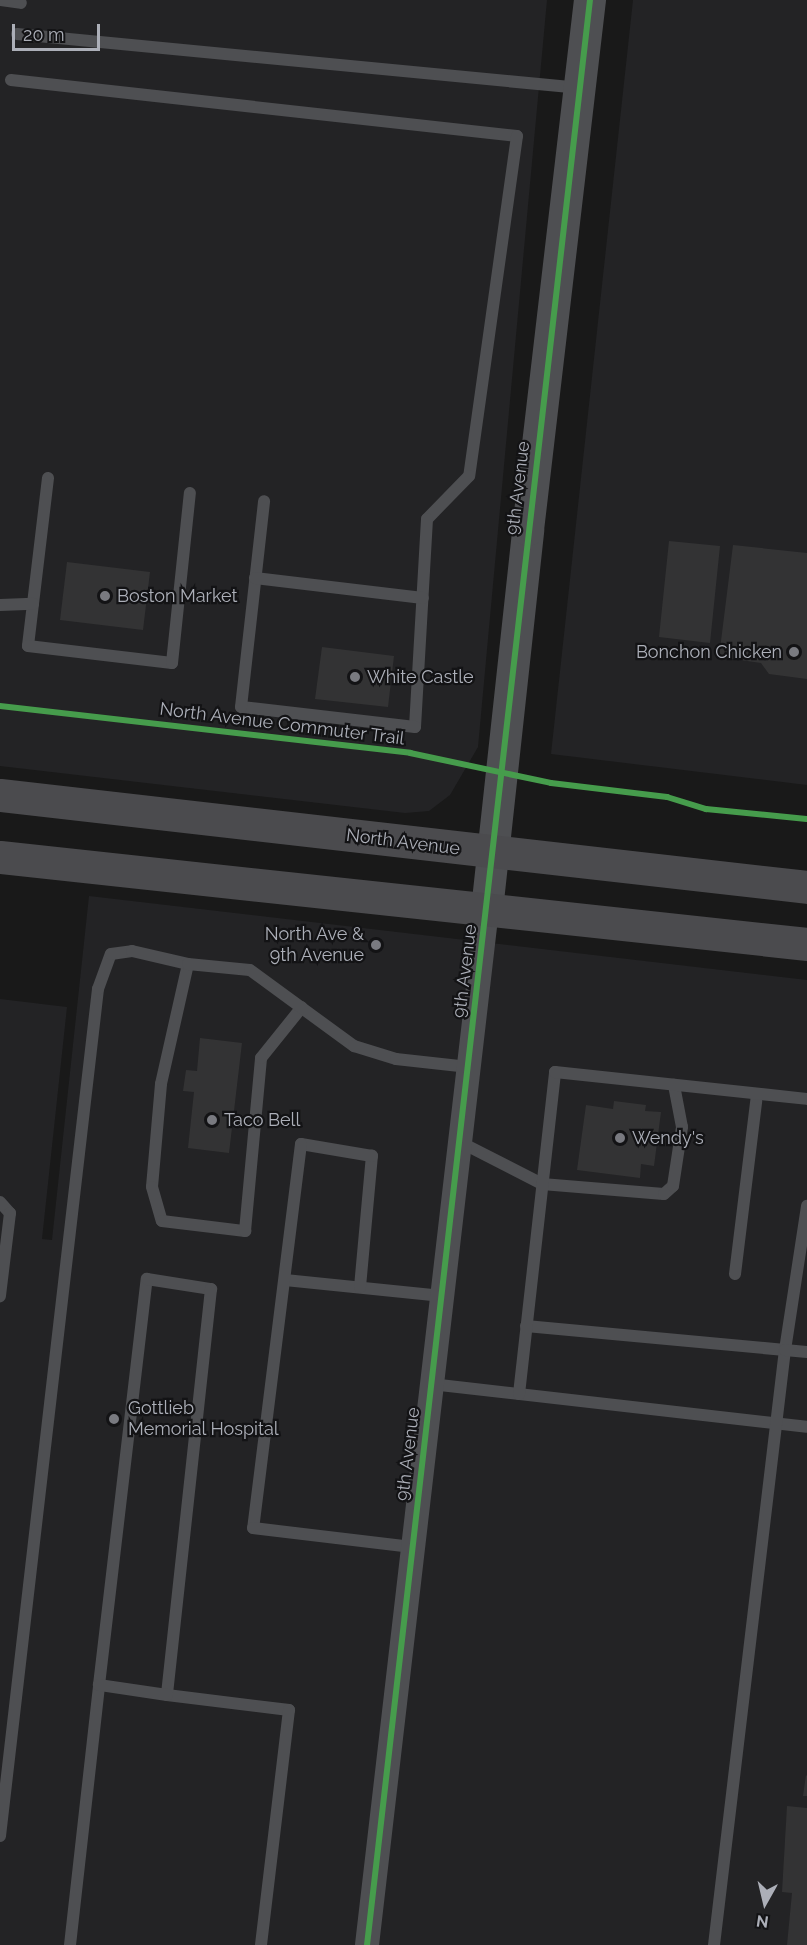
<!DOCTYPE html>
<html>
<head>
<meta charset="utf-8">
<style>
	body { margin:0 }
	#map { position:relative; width:807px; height:1945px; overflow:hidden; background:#191919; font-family:Raleway,sans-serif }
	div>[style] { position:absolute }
	.built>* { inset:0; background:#232325 }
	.building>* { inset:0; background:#333334 }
	.service>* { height:12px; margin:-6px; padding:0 6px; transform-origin:6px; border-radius:6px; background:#4e4f52 }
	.minor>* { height:24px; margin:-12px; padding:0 12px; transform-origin:12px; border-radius:12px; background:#4e4f52 }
	.tertiary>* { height:32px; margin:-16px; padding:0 16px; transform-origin:16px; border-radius:16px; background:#4e4f52 }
	.primary>* { height:33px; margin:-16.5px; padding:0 16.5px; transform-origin:16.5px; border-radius:16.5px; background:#4b4b4e }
	.cycleway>* { height:6px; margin:-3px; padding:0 3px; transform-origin:3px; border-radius:3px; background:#469c4c }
	.dots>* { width:16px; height:16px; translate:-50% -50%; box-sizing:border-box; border:3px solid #131315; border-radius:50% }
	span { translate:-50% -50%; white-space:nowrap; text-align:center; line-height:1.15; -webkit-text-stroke:4.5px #131315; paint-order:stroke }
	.street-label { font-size:18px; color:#acafb8 }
	.poi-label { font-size:18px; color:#acafb8 }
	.left { translate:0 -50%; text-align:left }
	.right { translate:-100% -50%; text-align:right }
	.north { position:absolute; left:735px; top:1873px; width:60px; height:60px; -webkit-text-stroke:4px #131315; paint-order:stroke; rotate:188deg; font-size:16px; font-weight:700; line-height:24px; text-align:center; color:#acafb8 }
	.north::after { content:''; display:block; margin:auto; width:21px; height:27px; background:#acafb8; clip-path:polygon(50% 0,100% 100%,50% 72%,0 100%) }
	.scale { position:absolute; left:12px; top:24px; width:88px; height:27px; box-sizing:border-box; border:3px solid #acafb8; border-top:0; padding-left:8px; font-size:18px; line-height:21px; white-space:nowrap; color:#acafb8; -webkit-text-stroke:4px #131315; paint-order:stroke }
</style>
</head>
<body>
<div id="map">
	<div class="built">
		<i style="clip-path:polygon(0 0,547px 0,478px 747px,450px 795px,429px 811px,405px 813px,0 766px)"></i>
		<i style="clip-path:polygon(633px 0,807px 0,807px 785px,551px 754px)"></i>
		<i style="clip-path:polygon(89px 896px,807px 980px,807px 1945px,0 1945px,0 999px,67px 1007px,42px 1239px,52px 1240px)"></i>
	</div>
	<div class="building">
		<i style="clip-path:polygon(669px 541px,720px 546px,710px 643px,659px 637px)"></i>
		<i style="clip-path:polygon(733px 545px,807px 553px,807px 679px,769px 674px,761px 663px,719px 657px)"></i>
		<i style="clip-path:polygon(67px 562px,150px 572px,143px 630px,60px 620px)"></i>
		<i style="clip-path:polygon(322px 647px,394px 656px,388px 707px,315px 699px)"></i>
		<i style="clip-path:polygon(200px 1038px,242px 1043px,229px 1153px,188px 1148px,194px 1092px,183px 1091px,186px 1070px,197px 1071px)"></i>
		<i style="clip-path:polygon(614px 1101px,646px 1105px,645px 1111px,661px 1112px,654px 1166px,641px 1164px,640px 1178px,577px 1170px,586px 1105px,613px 1109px)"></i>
		<i style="clip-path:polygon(806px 1775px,807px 1776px,807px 1796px,803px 1796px)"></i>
		<i style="clip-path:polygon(787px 1806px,807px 1808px,807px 1945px,787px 1945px,792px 1893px,782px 1892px)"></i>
	</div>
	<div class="service">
		<i style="left:0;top:0;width:21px;rotate:8deg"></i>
		<i style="left:17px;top:34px;width:566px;rotate:5.48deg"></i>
		<i style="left:11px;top:80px;width:509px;rotate:6.32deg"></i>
		<i style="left:517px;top:136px;width:343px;rotate:98deg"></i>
		<i style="left:469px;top:476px;width:60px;rotate:134.3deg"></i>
		<i style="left:427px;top:519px;width:208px;rotate:93.3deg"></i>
		<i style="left:415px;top:727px;width:175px;rotate:-173.4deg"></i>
		<i style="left:241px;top:707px;width:207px;rotate:-83.6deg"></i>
		<i style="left:48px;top:478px;width:169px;rotate:96.8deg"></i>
		<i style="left:28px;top:646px;width:145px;rotate:6.7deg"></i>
		<i style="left:172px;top:663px;width:171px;rotate:-84deg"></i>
		<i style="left:255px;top:578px;width:169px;rotate:6.8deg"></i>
		<i style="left:0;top:605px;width:33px;rotate:-2deg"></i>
		<i style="left:188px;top:964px;width:123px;rotate:102.7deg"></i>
		<i style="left:161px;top:1084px;width:103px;rotate:95deg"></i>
		<i style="left:152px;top:1187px;width:35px;rotate:74deg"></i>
		<i style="left:162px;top:1221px;width:84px;rotate:6.9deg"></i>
		<i style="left:245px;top:1231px;width:174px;rotate:-84.7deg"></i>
		<i style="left:261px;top:1058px;width:65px;rotate:-51.2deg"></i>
		<i style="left:460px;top:1142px;width:92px;rotate:27.1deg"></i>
		<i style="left:542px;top:1184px;width:122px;rotate:4.7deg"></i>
		<i style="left:664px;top:1194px;width:12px;rotate:-42deg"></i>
		<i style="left:673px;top:1186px;width:60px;rotate:-81.3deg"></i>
		<i style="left:682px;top:1127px;width:43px;rotate:-100.8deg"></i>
		<i style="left:0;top:1202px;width:15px;rotate:48deg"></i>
		<i style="left:10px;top:1213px;width:84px;rotate:96.9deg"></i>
		<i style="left:735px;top:1274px;width:181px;rotate:-83deg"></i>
		<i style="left:285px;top:1280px;width:158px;rotate:5.8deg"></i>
		<i style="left:360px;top:1287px;width:132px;rotate:-84.8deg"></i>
		<i style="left:372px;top:1156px;width:72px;rotate:-170.4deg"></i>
		<i style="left:301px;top:1144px;width:387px;rotate:97.1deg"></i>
		<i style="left:253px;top:1528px;width:160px;rotate:6.8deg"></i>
		<i style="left:526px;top:1326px;width:260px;rotate:5.3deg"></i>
		<i style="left:785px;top:1350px;width:146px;rotate:-81.3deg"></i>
		<i style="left:431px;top:1384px;width:378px;rotate:6.5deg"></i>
		<i style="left:519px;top:1394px;width:324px;rotate:-83.6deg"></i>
		<i style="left:555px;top:1072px;width:253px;rotate:6.1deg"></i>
		<i style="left:167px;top:1695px;width:123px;rotate:7deg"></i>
		<i style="left:289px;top:1710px;width:237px;rotate:96.8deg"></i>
		<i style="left:0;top:1836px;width:853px;rotate:-83.4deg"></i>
		<i style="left:98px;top:989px;width:37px;rotate:-70deg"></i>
		<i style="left:111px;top:954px;width:21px;rotate:-8deg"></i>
		<i style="left:132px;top:951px;width:57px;rotate:13.1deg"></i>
		<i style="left:188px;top:964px;width:62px;rotate:5.5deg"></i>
		<i style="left:250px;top:970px;width:129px;rotate:36.2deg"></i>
		<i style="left:354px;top:1046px;width:44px;rotate:17.2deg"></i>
		<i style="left:396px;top:1059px;width:73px;rotate:6.3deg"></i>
		<i style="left:70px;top:1945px;width:262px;rotate:-83.6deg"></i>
		<i style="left:99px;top:1685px;width:409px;rotate:-83.3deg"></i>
		<i style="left:147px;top:1279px;width:65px;rotate:8.9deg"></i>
		<i style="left:211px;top:1289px;width:408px;rotate:96.2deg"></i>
		<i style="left:167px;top:1695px;width:69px;rotate:-171.6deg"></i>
		<i style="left:714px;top:1945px;width:599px;rotate:-83.2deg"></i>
		<i style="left:785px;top:1350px;width:22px;rotate:5deg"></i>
	</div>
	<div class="minor">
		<i style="left:367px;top:1945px;width:1042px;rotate:-83.39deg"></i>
	</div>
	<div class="tertiary">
		<i style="left:487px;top:910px;width:382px;rotate:-83.8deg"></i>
		<i style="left:528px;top:530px;width:534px;rotate:-83.33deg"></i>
	</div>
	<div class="primary">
		<i style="left:0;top:795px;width:812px;rotate:6.5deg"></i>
		<i style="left:0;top:857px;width:812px;rotate:6.15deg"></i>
	</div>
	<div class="cycleway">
		<i style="left:0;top:706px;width:413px;rotate:6.5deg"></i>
		<i style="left:410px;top:753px;width:144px;rotate:12deg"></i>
		<i style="left:551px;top:783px;width:117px;rotate:6.9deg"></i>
		<i style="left:667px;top:797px;width:41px;rotate:17.1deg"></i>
		<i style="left:706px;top:809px;width:101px;rotate:5.7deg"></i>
		<i style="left:367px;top:1945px;width:1958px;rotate:-83.46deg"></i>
	</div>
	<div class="dots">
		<i style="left:105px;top:596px;background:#797a80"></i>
		<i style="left:794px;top:652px;background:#797a80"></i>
		<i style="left:355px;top:677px;background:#797a80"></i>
		<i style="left:376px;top:945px;background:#797a80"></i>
		<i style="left:212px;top:1120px;background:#797a80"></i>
		<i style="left:620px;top:1138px;background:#797a80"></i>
		<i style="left:114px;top:1419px;background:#797a80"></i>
	</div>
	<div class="street-label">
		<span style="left:518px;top:488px;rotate:-83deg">9th Avenue</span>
		<span style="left:282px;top:724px;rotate:7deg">North Avenue Commuter Trail</span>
		<span style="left:403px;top:842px;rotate:7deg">North Avenue</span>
		<span style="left:465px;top:971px;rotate:-83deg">9th Avenue</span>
		<span style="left:408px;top:1454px;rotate:-83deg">9th Avenue</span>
	</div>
	<div class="poi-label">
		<span class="left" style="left:117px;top:596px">Boston Market</span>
		<span class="right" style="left:782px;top:652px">Bonchon Chicken</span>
		<span class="left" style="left:367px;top:677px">White Castle</span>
		<span class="right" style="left:364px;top:945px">North Ave &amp;<br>9th Avenue</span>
		<span class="left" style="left:224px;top:1120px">Taco Bell</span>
		<span class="left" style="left:632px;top:1138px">Wendy's</span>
		<span class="left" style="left:128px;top:1419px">Gottlieb<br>Memorial Hospital</span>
	</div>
	<div class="north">N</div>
	<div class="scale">20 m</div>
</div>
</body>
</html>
